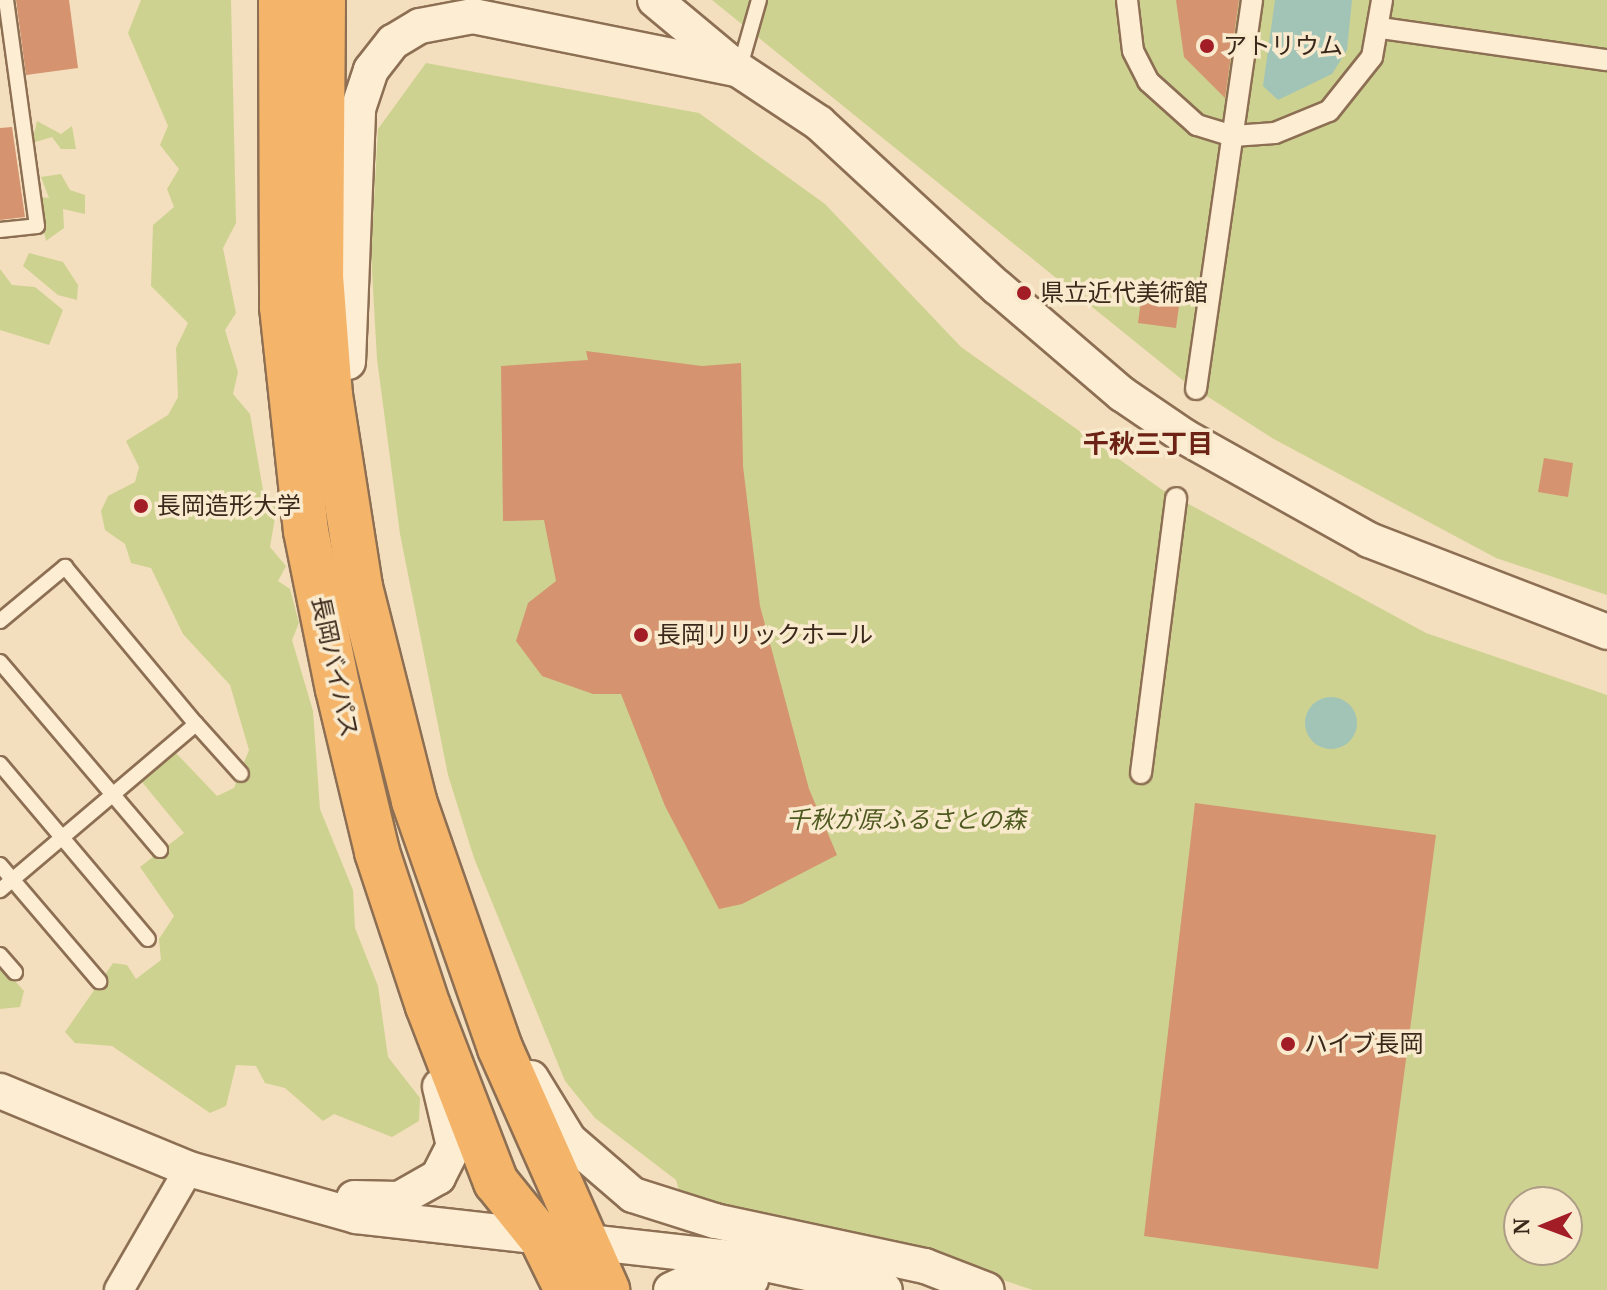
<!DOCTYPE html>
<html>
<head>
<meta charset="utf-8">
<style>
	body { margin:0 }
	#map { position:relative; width:1607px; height:1290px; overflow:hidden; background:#f3dfbd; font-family:"PT Serif","Noto Sans JP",serif }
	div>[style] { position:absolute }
	.green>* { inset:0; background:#ced290 }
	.water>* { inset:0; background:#a1c4b7 }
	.round { border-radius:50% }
	.building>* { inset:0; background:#d5936f }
	.roads { filter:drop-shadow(2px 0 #8d6f54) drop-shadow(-2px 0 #8d6f54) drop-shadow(0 2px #8d6f54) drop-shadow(0 -2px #8d6f54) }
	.service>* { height:14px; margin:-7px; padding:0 7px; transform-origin:7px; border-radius:7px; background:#fdedd2 }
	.pedestrian>* { height:20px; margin:-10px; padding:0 10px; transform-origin:10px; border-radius:10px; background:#fdedd2 }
	.minor>* { height:28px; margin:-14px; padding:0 14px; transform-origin:14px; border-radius:14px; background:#fdedd2 }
	.tertiary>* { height:34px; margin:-17px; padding:0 17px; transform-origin:17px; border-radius:17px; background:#fdedd2 }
	.trunk>* { height:44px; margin:-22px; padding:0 22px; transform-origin:22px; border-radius:22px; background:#f4b56a }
	.dots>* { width:22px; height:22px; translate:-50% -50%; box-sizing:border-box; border:4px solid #f9eace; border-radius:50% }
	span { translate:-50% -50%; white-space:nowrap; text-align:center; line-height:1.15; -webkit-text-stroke:7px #f9eace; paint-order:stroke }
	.poi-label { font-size:24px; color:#3a281b }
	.left { translate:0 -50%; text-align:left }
	.street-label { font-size:24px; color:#3a281b }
	.park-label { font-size:24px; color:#4e591f; font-style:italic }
	.neighbourhood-label { font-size:26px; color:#6c2215; font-weight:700 }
	.north { position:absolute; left:1503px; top:1186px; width:80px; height:80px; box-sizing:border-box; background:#f9eace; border:2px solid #ad9c86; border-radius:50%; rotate:269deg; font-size:22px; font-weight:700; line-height:32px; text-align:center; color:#3a281b }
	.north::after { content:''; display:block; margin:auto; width:28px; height:36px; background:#a31d27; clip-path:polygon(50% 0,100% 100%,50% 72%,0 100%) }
</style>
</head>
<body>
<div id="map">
	<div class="green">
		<i style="clip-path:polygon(141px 0,231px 0,236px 223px,223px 248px,236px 313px,225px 330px,238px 372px,233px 394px,250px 414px,263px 490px,277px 506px,270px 547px,286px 566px,278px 581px,290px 589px,299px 623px,292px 640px,313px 711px,320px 809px,353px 890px,355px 928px,378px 986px,388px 1057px,420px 1098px,419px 1121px,392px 1137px,334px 1114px,323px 1121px,285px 1088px,265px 1083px,256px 1066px,236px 1065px,226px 1106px,210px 1113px,112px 1046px,75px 1043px,65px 1032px,113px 963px,127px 965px,136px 979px,161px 960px,159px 939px,174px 916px,140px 867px,184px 833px,142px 782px,176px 753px,217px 796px,234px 788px,249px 750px,230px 685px,183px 634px,151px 568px,131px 563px,125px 544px,105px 530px,101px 511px,108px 496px,135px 482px,139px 467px,126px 441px,168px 415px,178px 397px,176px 348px,188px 323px,151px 286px,153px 225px,174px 207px,167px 189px,179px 169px,160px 145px,168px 126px,128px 33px)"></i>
		<i style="clip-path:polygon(712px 0,1607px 0,1607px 595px,1496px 558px,1272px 438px,1185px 382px)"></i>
		<i style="clip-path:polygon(evenodd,426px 63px,699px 113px,825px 204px,961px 347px,1161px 489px,1426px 633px,1607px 695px,1607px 1290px,1033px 1290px,915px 1251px,682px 1201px,676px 1180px,595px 1118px,565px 1081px,474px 858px,448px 775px,400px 534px,377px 359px,371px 253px,378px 129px,426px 63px,1519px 1202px,1567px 1202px,1567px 1250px,1519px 1250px,1519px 1202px)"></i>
		<i style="clip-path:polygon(37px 121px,61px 134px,72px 126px,76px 149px,61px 149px,52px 137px,32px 143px)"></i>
		<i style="clip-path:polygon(61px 174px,70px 190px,85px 195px,85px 214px,63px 209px,64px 228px,46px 241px,44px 232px,34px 232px,38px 197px,49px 198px,41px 177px)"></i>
		<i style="clip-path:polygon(29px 253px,63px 262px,78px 285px,77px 300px,58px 295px,23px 266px)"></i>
		<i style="clip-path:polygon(0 269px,12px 285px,35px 287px,63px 310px,49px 345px,0 330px)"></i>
		<i style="clip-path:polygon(0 964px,24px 991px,20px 1007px,0 1009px)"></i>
	</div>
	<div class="water">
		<i style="clip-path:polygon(1275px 0,1352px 0,1347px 50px,1332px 74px,1278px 100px,1263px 86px)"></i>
		<i class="round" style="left:1305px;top:697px;width:52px;height:52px"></i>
	</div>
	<div class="building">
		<i style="clip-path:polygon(16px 0,69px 0,78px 68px,26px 75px)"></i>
		<i style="clip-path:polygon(1176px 0,1239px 0,1225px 98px,1184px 57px)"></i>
		<i style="clip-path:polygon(12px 127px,25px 217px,0 220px,0 128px)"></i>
		<i style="clip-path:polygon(1143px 286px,1181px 291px,1176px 328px,1138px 323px)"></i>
		<i style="clip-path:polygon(586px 351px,702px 366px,741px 363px,743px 466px,760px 606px,809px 789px,837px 855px,742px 904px,719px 909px,665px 806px,621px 694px,593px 694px,542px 676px,516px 641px,528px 603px,556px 581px,544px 520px,503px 521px,501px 366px,588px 360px)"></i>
		<i style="clip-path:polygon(1544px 458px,1573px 463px,1568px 497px,1538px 492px)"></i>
		<i style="clip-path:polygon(1195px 803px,1436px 835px,1378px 1269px,1144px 1236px)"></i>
	</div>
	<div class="roads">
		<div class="service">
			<i style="left:739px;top:70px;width:73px;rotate:-74.1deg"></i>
			<i style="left:0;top:230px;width:37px;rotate:-6deg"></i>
			<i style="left:37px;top:226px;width:228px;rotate:-97.8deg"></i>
			<i style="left:0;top:621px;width:85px;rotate:-39.7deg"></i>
			<i style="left:65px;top:567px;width:204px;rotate:50.2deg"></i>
			<i style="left:196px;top:724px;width:257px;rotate:139.7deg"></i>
			<i style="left:0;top:662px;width:247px;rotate:49.6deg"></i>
			<i style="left:196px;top:724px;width:67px;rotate:48deg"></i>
			<i style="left:0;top:764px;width:229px;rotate:49.8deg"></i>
			<i style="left:0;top:865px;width:153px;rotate:49.5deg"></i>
			<i style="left:0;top:955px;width:23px;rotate:49deg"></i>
		</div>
		<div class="pedestrian">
			<i style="left:1127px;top:0;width:51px;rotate:83.3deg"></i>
			<i style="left:1133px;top:51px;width:34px;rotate:63deg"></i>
			<i style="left:1148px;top:81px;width:66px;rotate:41.9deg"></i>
			<i style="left:1197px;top:125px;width:38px;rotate:17deg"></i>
			<i style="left:1233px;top:136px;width:42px;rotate:-4.1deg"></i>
			<i style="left:1275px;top:133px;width:58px;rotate:-22.2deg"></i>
			<i style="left:1329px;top:111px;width:69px;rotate:-51.5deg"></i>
			<i style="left:1372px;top:57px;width:58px;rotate:-80deg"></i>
			<i style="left:1381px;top:28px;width:228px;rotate:8.1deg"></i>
			<i style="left:1196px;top:389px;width:393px;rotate:-81.8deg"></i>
			<i style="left:1141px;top:773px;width:277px;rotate:-82.7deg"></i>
		</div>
		<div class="minor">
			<i style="left:119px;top:1290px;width:140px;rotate:-60deg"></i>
		</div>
		<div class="tertiary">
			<i style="left:655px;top:0;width:109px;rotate:39.8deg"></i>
			<i style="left:739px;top:70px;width:96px;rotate:33.5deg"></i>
			<i style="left:819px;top:123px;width:242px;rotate:42.7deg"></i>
			<i style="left:997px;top:287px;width:165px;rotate:40.6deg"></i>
			<i style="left:1122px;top:394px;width:76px;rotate:34.3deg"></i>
			<i style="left:1185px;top:437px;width:211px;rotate:29.2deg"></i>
			<i style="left:1369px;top:540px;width:255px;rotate:21.1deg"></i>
			<i style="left:348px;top:362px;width:253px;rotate:-87.7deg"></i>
			<i style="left:358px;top:109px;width:41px;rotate:-71.6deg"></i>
			<i style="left:371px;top:70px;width:36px;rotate:-52deg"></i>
			<i style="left:393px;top:42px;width:31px;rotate:-31deg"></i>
			<i style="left:420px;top:26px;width:54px;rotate:-10.7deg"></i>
			<i style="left:473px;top:16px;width:267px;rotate:11.4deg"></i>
			<i style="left:531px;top:1078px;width:73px;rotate:58.5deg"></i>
			<i style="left:569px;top:1140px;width:84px;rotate:40.7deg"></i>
			<i style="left:633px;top:1195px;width:86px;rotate:17.6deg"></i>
			<i style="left:715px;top:1221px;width:215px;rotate:12.1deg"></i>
			<i style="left:925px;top:1266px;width:66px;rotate:21.2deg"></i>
			<i style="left:0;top:1091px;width:204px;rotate:22.4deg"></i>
			<i style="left:189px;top:1169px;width:173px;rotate:15.7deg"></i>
			<i style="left:356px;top:1216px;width:388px;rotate:6.4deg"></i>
			<i style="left:742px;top:1259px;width:146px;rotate:12.2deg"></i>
			<i style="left:354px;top:1198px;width:45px;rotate:1.3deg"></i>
			<i style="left:399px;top:1199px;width:45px;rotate:-29.4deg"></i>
			<i style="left:438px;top:1177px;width:35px;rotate:-63deg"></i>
			<i style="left:454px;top:1146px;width:61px;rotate:-103.3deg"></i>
			<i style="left:671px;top:1290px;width:26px;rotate:-25deg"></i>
			<i style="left:695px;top:1279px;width:56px;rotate:1deg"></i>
		</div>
		<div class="trunk">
			<i style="left:281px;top:0;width:307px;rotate:89.8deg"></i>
			<i style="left:282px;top:307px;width:225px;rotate:83.9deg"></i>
			<i style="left:306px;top:531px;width:161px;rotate:78.6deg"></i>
			<i style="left:338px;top:689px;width:168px;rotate:76.5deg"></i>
			<i style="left:377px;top:852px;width:162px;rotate:71.7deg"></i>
			<i style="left:428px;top:1006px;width:189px;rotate:68.9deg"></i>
			<i style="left:496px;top:1182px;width:73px;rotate:51.1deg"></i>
			<i style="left:542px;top:1239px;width:57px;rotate:63.9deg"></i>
			<i style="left:323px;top:0;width:276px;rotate:90.4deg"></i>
			<i style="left:321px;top:276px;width:119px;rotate:85.7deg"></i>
			<i style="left:330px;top:395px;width:194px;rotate:81.1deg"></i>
			<i style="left:360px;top:587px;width:221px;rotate:75.8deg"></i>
			<i style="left:414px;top:801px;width:262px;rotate:70.8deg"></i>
			<i style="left:500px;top:1048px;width:265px;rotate:66.1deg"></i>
		</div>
	</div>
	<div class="dots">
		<i style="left:1207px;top:46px;background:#a31d27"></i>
		<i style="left:1024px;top:293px;background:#a31d27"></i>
		<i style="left:141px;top:506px;background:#a31d27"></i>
		<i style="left:641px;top:635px;background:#a31d27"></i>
		<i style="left:1288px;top:1044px;background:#a31d27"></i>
	</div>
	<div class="poi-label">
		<span class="left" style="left:1223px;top:46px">アトリウム</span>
		<span class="left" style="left:1040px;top:293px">県立近代美術館</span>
		<span class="left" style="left:157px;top:506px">長岡造形大学</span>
		<span class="left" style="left:657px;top:635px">長岡リリックホール</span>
		<span class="left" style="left:1304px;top:1044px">ハイブ長岡</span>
	</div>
	<div class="street-label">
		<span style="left:335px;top:667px;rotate:78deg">長岡バイパス</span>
	</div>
	<div class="park-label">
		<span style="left:906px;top:820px">千秋が原ふるさとの森</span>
	</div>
	<div class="neighbourhood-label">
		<span style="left:1148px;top:444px">千秋三丁目</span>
	</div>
	<div class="north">N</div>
</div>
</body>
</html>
